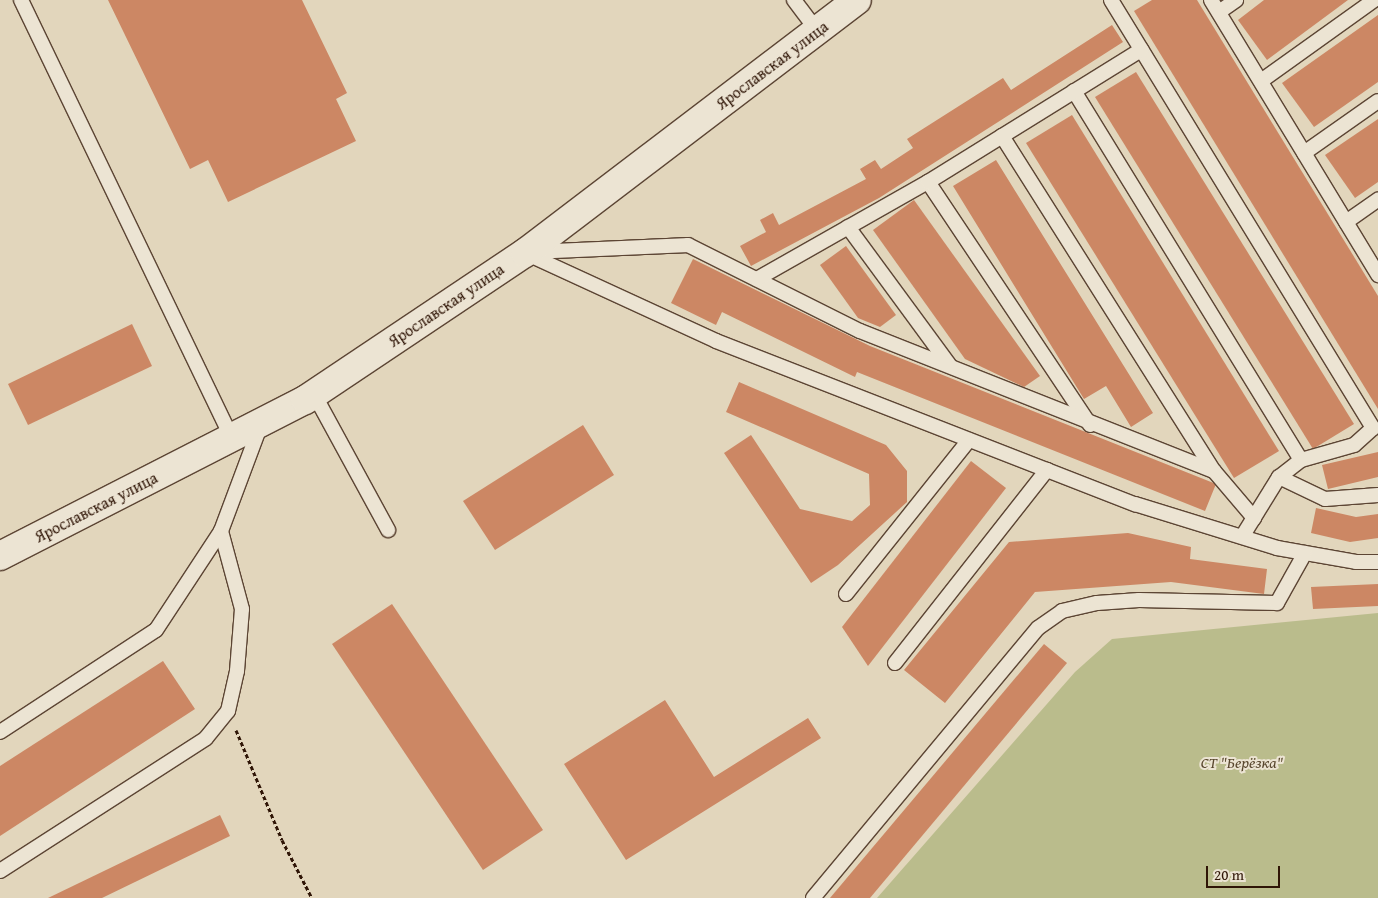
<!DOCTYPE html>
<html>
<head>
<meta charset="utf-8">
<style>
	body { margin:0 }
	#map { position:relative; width:1378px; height:898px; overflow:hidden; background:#e2d6bc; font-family:"Gentium Book Plus",serif }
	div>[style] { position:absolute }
	.green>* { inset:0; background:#babc8c }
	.building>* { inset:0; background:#cc8764 }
	.path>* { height:3px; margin-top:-1.5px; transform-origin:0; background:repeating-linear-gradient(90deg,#2f1506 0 4px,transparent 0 6.5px) }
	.roads { filter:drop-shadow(1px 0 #5c4534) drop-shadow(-1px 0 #5c4534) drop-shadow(0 1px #5c4534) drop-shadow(0 -1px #5c4534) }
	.service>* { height:14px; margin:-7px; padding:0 7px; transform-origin:7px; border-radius:7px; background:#ece4d3 }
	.secondary>* { height:28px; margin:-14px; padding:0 14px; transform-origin:14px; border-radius:14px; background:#ece4d3 }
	span { translate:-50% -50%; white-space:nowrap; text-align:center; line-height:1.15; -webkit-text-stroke:4px #ece4d3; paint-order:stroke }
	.street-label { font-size:16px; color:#2f1506 }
	.park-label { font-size:16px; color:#59472e; font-style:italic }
	.scale { position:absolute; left:1206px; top:866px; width:74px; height:22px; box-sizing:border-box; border:2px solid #2f1506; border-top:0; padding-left:6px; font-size:15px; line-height:18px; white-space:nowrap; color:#2f1506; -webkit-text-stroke:4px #ece4d3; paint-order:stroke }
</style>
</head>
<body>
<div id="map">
	<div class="green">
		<i style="clip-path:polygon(1378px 613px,1378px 898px,877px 898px,1075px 672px,1112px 639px)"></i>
	</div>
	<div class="building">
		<i style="clip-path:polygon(108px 0,302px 0,347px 93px,336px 99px,356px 141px,228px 202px,208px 160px,190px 169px)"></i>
		<i style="clip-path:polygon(1152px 0,1197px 0,1378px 296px,1378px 409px,1134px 11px)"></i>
		<i style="clip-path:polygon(1264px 0,1348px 0,1267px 60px,1238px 20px)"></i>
		<i style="clip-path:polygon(1378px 15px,1378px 82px,1314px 127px,1282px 83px)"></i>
		<i style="clip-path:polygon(1112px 25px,1123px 42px,879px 198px,751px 266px,740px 246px,766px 232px,760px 220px,773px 213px,779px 225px,866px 179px,860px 169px,875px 160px,881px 169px,913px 148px,907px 139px,1003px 78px,1011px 90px)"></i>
		<i style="clip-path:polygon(1136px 72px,1354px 424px,1313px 449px,1095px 97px)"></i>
		<i style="clip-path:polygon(1072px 115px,1279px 451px,1234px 478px,1026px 143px)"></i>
		<i style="clip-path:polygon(1378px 119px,1378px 182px,1355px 198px,1325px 155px)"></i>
		<i style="clip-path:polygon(996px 160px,1153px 413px,1131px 427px,1106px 386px,1084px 399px,953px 186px)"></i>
		<i style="clip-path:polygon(914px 200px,1040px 376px,1024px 387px,965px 359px,873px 230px)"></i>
		<i style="clip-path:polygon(846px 246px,896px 315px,880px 327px,858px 318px,820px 265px)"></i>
		<i style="clip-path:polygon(693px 259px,870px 346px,1216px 484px,1205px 511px,857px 372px,855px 377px,722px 312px,716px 325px,671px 303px)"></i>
		<i style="clip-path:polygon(132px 324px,152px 366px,28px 425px,8px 384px)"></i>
		<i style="clip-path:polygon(739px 382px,886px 445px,907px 471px,907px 502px,838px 565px,811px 583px,724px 453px,751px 435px,800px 509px,852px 521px,870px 505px,869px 474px,726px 412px)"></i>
		<i style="clip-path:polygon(583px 425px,614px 475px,495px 550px,463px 501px)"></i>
		<i style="clip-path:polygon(1378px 452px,1378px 477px,1328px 489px,1322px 465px)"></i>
		<i style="clip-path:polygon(971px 461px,1006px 488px,868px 666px,842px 627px)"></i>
		<i style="clip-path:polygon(1316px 508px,1356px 517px,1378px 514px,1378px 538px,1350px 542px,1311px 533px)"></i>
		<i style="clip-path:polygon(1128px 533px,1191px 547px,1190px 559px,1267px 569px,1264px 594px,1171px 582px,1035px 592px,945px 703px,904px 670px,1009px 542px)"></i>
		<i style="clip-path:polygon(1378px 584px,1378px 606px,1313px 609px,1311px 587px)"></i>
		<i style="clip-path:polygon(392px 604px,543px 830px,483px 870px,332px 644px)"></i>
		<i style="clip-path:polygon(1044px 644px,1067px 663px,870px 898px,830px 898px)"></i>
		<i style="clip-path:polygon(163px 661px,195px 709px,0 836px,0 766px)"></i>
		<i style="clip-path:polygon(665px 700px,714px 777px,808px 718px,821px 738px,626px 860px,564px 764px)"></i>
		<i style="clip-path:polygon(220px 815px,230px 836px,102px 898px,48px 898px)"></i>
	</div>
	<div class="path">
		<i style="left:236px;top:730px;width:119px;rotate:67.3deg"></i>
		<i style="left:282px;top:840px;width:65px;rotate:62.7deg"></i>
	</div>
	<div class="roads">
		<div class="service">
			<i style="left:21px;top:0;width:486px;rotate:64.3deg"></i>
			<i style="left:794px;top:0;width:39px;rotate:53deg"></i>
			<i style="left:1111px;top:0;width:502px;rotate:58.53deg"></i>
			<i style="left:1373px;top:428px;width:25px;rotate:138deg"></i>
			<i style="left:1354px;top:445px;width:55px;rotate:164.2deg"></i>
			<i style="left:1301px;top:460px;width:28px;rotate:142deg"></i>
			<i style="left:1279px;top:477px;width:70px;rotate:121.7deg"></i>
			<i style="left:1211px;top:0;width:322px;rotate:58.7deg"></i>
			<i style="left:1219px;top:12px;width:21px;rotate:-35deg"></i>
			<i style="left:1261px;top:81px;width:139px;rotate:-35.6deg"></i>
			<i style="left:1074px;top:91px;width:433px;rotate:58.4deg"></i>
			<i style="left:1002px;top:136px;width:396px;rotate:57.7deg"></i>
			<i style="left:1304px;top:153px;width:90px;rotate:-35.1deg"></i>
			<i style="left:928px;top:182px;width:292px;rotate:56.3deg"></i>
			<i style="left:1346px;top:222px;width:39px;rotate:-35deg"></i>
			<i style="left:848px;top:227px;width:172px;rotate:53.7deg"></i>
			<i style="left:533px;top:252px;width:155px;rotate:-2.6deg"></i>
			<i style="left:688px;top:245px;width:192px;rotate:26.6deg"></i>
			<i style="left:860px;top:331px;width:381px;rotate:21.6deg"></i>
			<i style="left:1214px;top:471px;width:62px;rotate:49.6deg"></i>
			<i style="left:525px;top:253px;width:210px;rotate:24.7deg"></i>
			<i style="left:716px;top:341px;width:450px;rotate:21.3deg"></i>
			<i style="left:1135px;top:504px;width:149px;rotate:17.2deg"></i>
			<i style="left:1277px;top:548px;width:80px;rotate:10deg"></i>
			<i style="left:1356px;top:562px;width:22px"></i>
			<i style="left:757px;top:279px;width:197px;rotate:-29.6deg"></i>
			<i style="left:928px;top:182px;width:251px;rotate:-31.8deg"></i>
			<i style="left:314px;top:394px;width:155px;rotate:61.4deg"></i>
			<i style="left:1279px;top:477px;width:51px;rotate:25.6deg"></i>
			<i style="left:1325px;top:499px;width:53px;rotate:-4.3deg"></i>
			<i style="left:846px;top:594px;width:197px;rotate:-51.4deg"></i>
			<i style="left:895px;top:663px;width:246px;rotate:-51.8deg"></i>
			<i style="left:0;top:732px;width:186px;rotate:-33.2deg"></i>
			<i style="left:156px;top:630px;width:118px;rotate:-56.7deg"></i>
			<i style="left:221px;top:531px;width:114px;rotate:-69.5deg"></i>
			<i style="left:0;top:871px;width:245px;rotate:-32.8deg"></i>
			<i style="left:206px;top:738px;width:35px;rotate:-51deg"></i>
			<i style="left:228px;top:711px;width:41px;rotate:-77.3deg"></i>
			<i style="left:237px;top:671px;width:62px;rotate:-85.4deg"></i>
			<i style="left:242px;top:609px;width:81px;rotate:-105.1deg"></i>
			<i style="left:813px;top:898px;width:351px;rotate:-50.2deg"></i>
			<i style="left:1038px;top:628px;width:29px;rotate:-35deg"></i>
			<i style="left:1062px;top:611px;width:36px;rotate:-13deg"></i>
			<i style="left:1097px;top:603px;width:42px;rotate:-4.1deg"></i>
			<i style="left:1139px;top:600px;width:138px;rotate:1.2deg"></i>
			<i style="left:1277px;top:603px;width:57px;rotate:-60.8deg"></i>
		</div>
		<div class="secondary">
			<i style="left:0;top:556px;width:343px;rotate:-27.1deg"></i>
			<i style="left:305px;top:400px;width:265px;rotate:-33.8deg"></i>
			<i style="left:525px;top:253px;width:417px;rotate:-37.3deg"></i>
		</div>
	</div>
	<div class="street-label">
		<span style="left:772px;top:65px;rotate:-37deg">Ярославская улица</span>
		<span style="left:446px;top:305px;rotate:-34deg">Ярославская улица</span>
		<span style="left:96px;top:507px;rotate:-27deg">Ярославская улица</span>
	</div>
	<div class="park-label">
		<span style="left:1242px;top:762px">СТ "Берёзка"</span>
	</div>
	<div class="scale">20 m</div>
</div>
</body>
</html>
